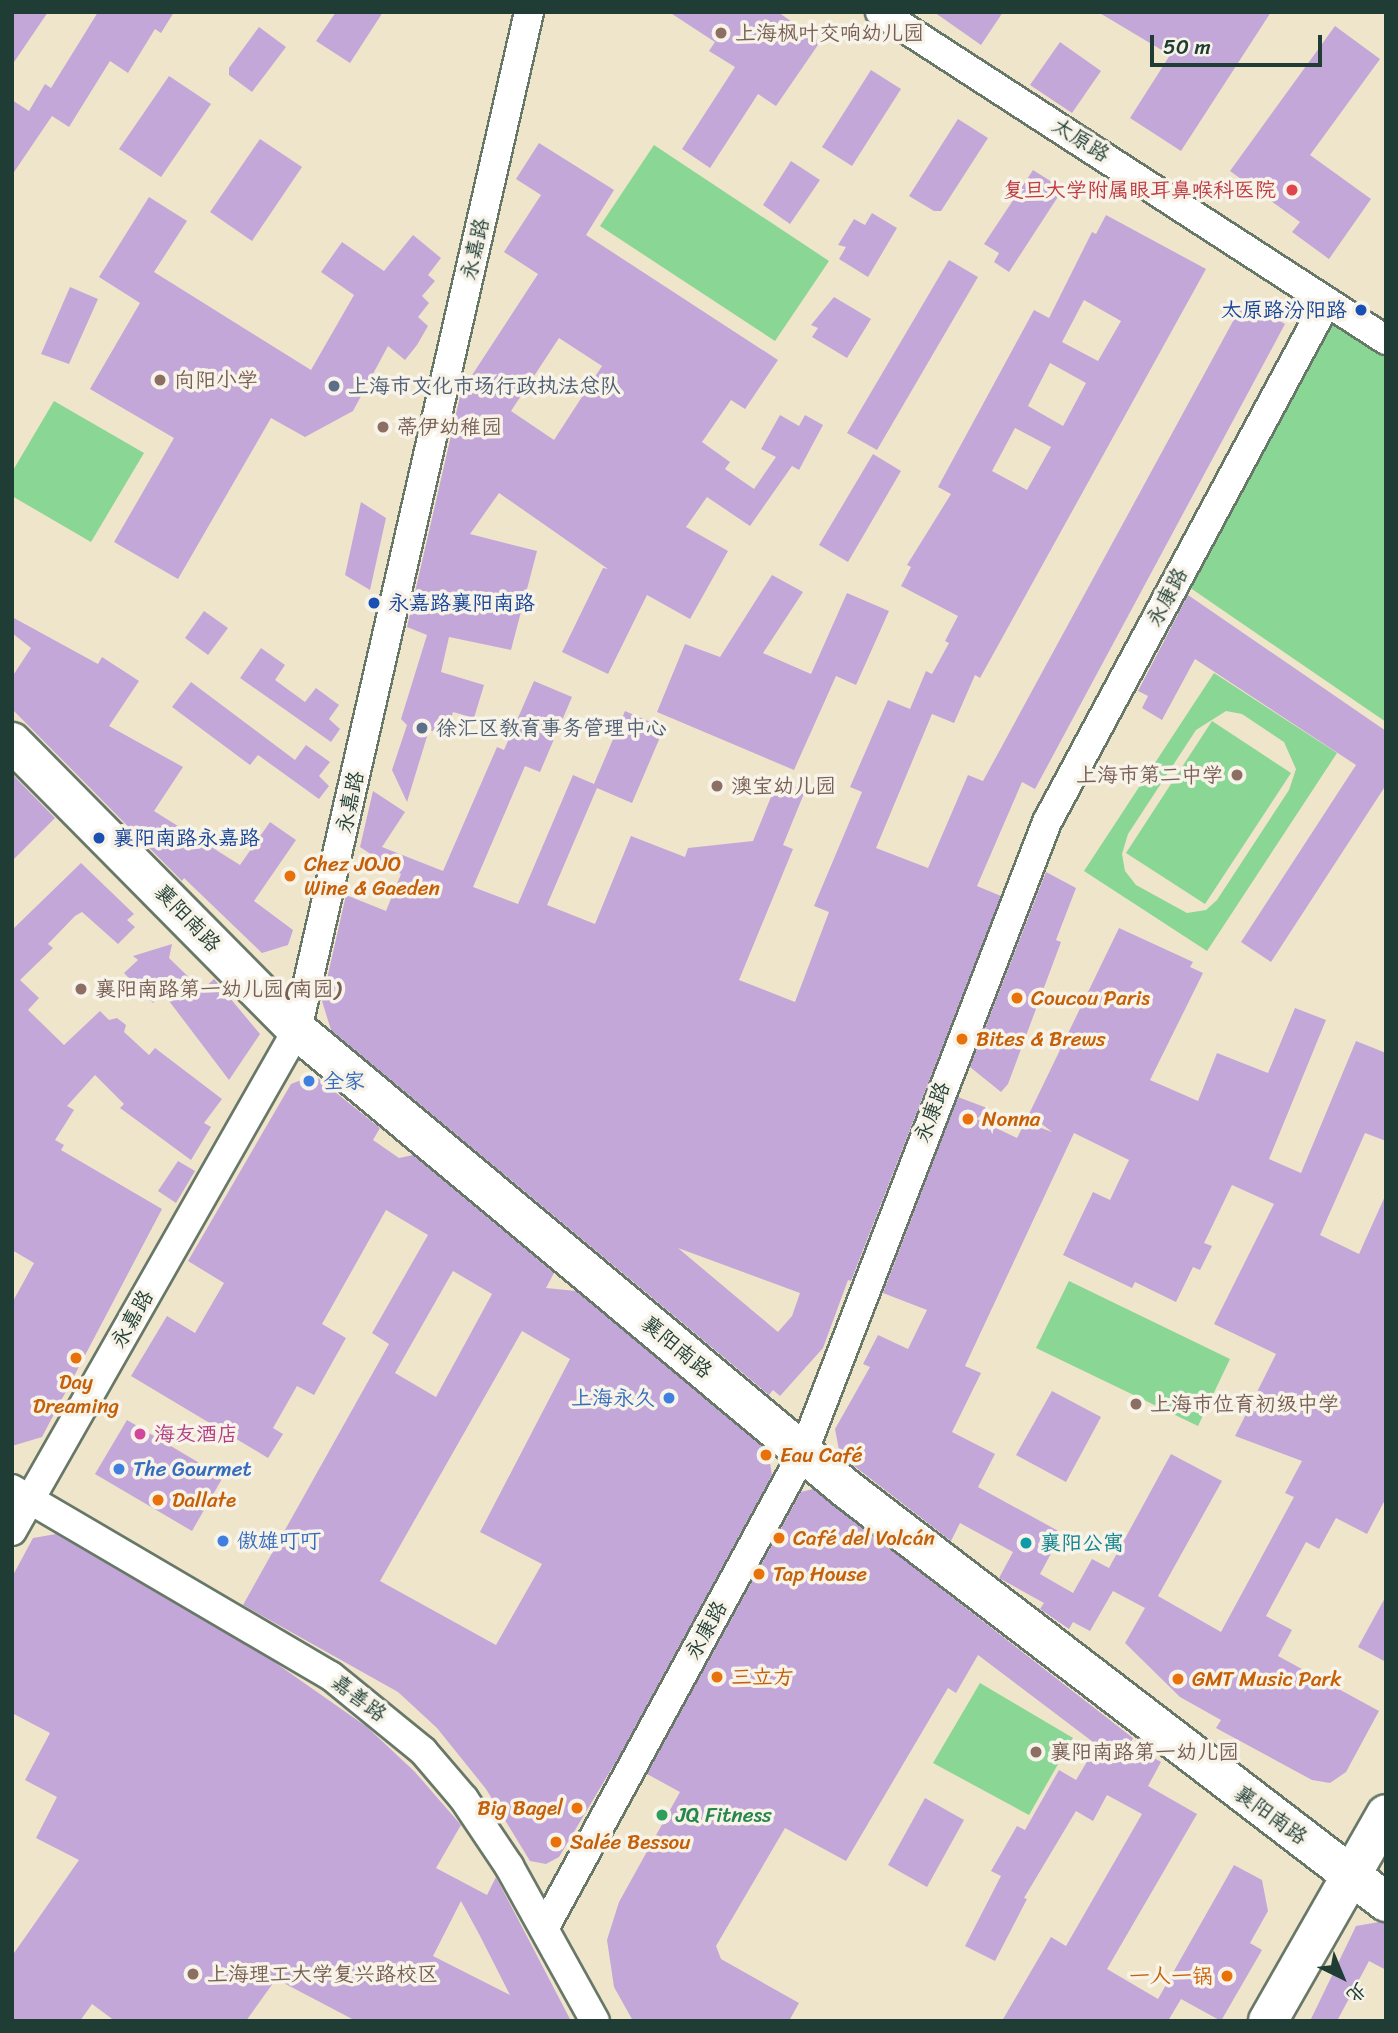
<!DOCTYPE html>
<html>
<head>
<meta charset="utf-8">
<style>
	body { margin:0 }
	#map { position:relative; width:1398px; height:2033px; overflow:hidden; background:#efe5ca; font-family:Sriracha,"LXGW WenKai TC",sans-serif }
	div>[style] { position:absolute }
	.green>* { inset:0; background:#8ad694 }
	.building>* { inset:0; background:#c4a7d9 }
	.roads { filter:drop-shadow(2px 0 #687868) drop-shadow(-2px 0 #687868) drop-shadow(0 2px #687868) drop-shadow(0 -2px #687868) }
	.street>* { height:28px; margin:-14px; padding:0 14px; transform-origin:14px; border-radius:14px; background:#fff }
	.secondary>* { height:38px; margin:-19px; padding:0 19px; transform-origin:19px; border-radius:19px; background:#fff }
	.dots>* { width:19px; height:19px; translate:-50% -50%; box-sizing:border-box; border:4px solid #f7f3e8; border-radius:50% }
	span { translate:-50% -50%; white-space:nowrap; text-align:center; line-height:1.15; -webkit-text-stroke:7px #f7f3e8; paint-order:stroke }
	.education-label { font-size:21px; color:#785e54 }
	.left { translate:0 -50%; text-align:left }
	.right { translate:-100% -50%; text-align:right }
	.street-label { font-size:21px; color:#1f3d34 }
	.health-label { font-size:21px; color:#be3a42 }
	.transit-label { font-size:21px; color:#164399 }
	.service-label { font-size:21px; color:#4e5e75 }
	.food-label { font-size:21px; color:#c56008 }
	.shop-label { font-size:21px; color:#366cbe }
	.hotel-label { font-size:21px; color:#b23c85 }
	.culture-label { font-size:21px; color:#0d838f }
	.leisure-label { font-size:21px; color:#27864d }
	.frame { position:absolute; inset:0; border:14px solid #1f3d34; pointer-events:none }
	.north { position:absolute; left:1307px; top:1942px; width:70px; height:70px; -webkit-text-stroke:5px #f7f3e8; paint-order:stroke; rotate:137deg; font-size:19px; font-weight:700; line-height:28px; text-align:center; color:#1f3d34 }
	.north::after { content:''; display:block; margin:auto; width:24px; height:32px; background:#1f3d34; clip-path:polygon(50% 0,100% 100%,50% 72%,0 100%) }
	.scale { position:absolute; left:1150px; top:35px; width:172px; height:32px; box-sizing:border-box; border:4px solid #1f3d34; border-top:0; padding-left:9px; font-size:21px; line-height:24px; white-space:nowrap; color:#1f3d34; -webkit-text-stroke:5px #f7f3e8; paint-order:stroke }
</style>
</head>
<body>
<div id="map">
	<div class="green">
		<i style="clip-path:polygon(654px 145px,829px 261px,775px 341px,600px 226px)"></i>
		<i style="clip-path:polygon(1334px 317px,1386px 353px,1386px 722px,1189px 587px)"></i>
		<i style="clip-path:polygon(54px 401px,144px 453px,91px 542px,12px 496px,12px 472px)"></i>
		<i style="clip-path:polygon(evenodd,1214px 673px,1337px 753px,1207px 951px,1084px 871px,1214px 673px,1226px 711px,1242px 714px,1284px 742px,1296px 769px,1289px 790px,1217px 900px,1206px 910px,1187px 913px,1136px 885px,1125px 871px,1122px 854px,1128px 834px,1196px 730px,1226px 711px)"></i>
		<i style="clip-path:polygon(1212px 721px,1291px 773px,1205px 904px,1126px 853px)"></i>
		<i style="clip-path:polygon(1069px 1281px,1230px 1359px,1198px 1426px,1036px 1348px)"></i>
		<i style="clip-path:polygon(980px 1683px,1073px 1738px,1029px 1815px,933px 1763px)"></i>
	</div>
	<div class="building">
		<i style="clip-path:polygon(12px 12px,48px 12px,12px 65px)"></i>
		<i style="clip-path:polygon(98px 12px,174px 12px,161px 33px,155px 29px,128px 73px,110px 61px,69px 127px,52px 116px,12px 175px,12px 100px,29px 111px,45px 84px,51px 88px)"></i>
		<i style="clip-path:polygon(336px 12px,383px 12px,350px 63px,316px 41px)"></i>
		<i style="clip-path:polygon(669px 12px,778px 12px,820px 42px,776px 106px,758px 94px,710px 168px,682px 149px,735px 67px,709px 51px,715px 42px)"></i>
		<i style="clip-path:polygon(934px 12px,1003px 12px,981px 45px)"></i>
		<i style="clip-path:polygon(1098px 12px,1271px 12px,1181px 151px,1130px 118px,1170px 55px)"></i>
		<i style="clip-path:polygon(1335px 26px,1380px 59px,1310px 155px,1371px 199px,1329px 259px,1292px 232px,1300px 222px,1230px 171px)"></i>
		<i style="clip-path:polygon(259px 27px,286px 47px,252px 92px,229px 75px,229px 68px)"></i>
		<i style="clip-path:polygon(1060px 42px,1101px 71px,1072px 113px,1030px 85px)"></i>
		<i style="clip-path:polygon(871px 70px,901px 89px,852px 166px,822px 147px)"></i>
		<i style="clip-path:polygon(169px 76px,211px 104px,161px 177px,119px 149px)"></i>
		<i style="clip-path:polygon(958px 119px,988px 138px,941px 211px,934px 211px,909px 196px)"></i>
		<i style="clip-path:polygon(260px 139px,302px 167px,252px 241px,210px 212px)"></i>
		<i style="clip-path:polygon(evenodd,539px 143px,614px 190px,586px 235px,778px 360px,745px 409px,731px 400px,702px 442px,730px 462px,725px 469px,754px 489px,776px 457px,761px 449px,780px 415px,799px 426px,805px 415px,823px 425px,799px 470px,792px 466px,750px 526px,707px 497px,686px 527px,728px 551px,690px 619px,647px 595px,608px 674px,562px 652px,603px 568px,608px 569px,499px 493px,470px 534px,537px 551px,511px 650px,449px 637px,441px 672px,484px 685px,474px 718px,453px 712px,449px 726px,439px 723px,436px 732px,429px 730px,407px 802px,392px 770px,407px 725px,401px 719px,427px 635px,407px 627px,461px 392px,538px 274px,504px 252px,541px 195px,516px 179px,539px 143px,559px 338px,602px 366px,554px 440px,511px 411px,559px 338px)"></i>
		<i style="clip-path:polygon(791px 161px,820px 180px,790px 224px,763px 205px)"></i>
		<i style="clip-path:polygon(1033px 170px,1063px 189px,1009px 272px,994px 262px,999px 253px,984px 244px)"></i>
		<i style="clip-path:polygon(149px 197px,187px 221px,154px 272px,311px 370px,354px 295px,321px 272px,342px 242px,384px 271px,413px 235px,441px 258px,428px 275px,435px 281px,422px 296px,429px 303px,418px 317px,428px 326px,417px 345px,405px 360px,388px 346px,353px 411px,305px 437px,271px 418px,178px 579px,114px 542px,174px 438px,90px 389px,140px 303px,99px 277px)"></i>
		<i style="clip-path:polygon(872px 213px,897px 228px,868px 277px,839px 259px,846px 247px,838px 245px,854px 219px,865px 225px)"></i>
		<i style="clip-path:polygon(evenodd,1106px 215px,1206px 269px,980px 678px,975px 675px,954px 723px,932px 714px,876px 848px,928px 868px,968px 775px,983px 781px,1244px 301px,1285px 324px,1035px 789px,1022px 782px,977px 886px,1001px 896px,851px 1281px,848px 1280px,823px 1348px,780px 1396px,773px 1390px,769px 1395px,331px 1030px,322px 1001px,346px 895px,386px 911px,401px 874px,360px 847px,373px 791px,405px 812px,382px 847px,443px 871px,497px 747px,504px 750px,534px 681px,572px 697px,540px 772px,525px 766px,473px 887px,518px 904px,573px 775px,594px 784px,625px 711px,664px 728px,632px 803px,597px 788px,547px 905px,595px 924px,631px 836px,685px 857px,688px 848px,753px 841px,778px 780px,805px 791px,783px 845px,793px 849px,739px 980px,795px 1002px,829px 912px,814px 906px,862px 792px,850px 787px,888px 700px,910px 709px,926px 671px,932px 674px,949px 643px,945px 641px,958px 616px,901px 586px,911px 567px,907px 565px,951px 494px,938px 487px,1034px 310px,1049px 318px,1092px 232px,1096px 234px,1106px 215px,1084px 300px,1121px 321px,1098px 361px,1062px 342px,1084px 300px,1106px 215px,1050px 363px,1086px 383px,1063px 426px,1028px 406px,1050px 363px,1106px 215px,1015px 428px,1051px 447px,1027px 490px,992px 471px,1015px 428px,1106px 215px,678px 1248px,800px 1293px,792px 1316px,778px 1332px,678px 1248px)"></i>
		<i style="clip-path:polygon(949px 260px,978px 277px,877px 450px,847px 433px)"></i>
		<i style="clip-path:polygon(70px 287px,98px 299px,69px 364px,41px 354px)"></i>
		<i style="clip-path:polygon(834px 297px,871px 319px,847px 358px,812px 337px,818px 328px,811px 325px)"></i>
		<i style="clip-path:polygon(873px 454px,901px 471px,848px 562px,819px 545px)"></i>
		<i style="clip-path:polygon(361px 502px,386px 518px,370px 590px,345px 575px)"></i>
		<i style="clip-path:polygon(772px 575px,803px 592px,763px 653px,811px 674px,847px 593px,889px 611px,856px 685px,836px 676px,794px 770px,657px 712px,685px 644px,720px 657px)"></i>
		<i style="clip-path:polygon(1188px 595px,1386px 731px,1386px 785px,1271px 962px,1241px 942px,1356px 765px,1195px 659px,1162px 720px,1142px 708px,1148px 696px,1138px 691px)"></i>
		<i style="clip-path:polygon(204px 611px,228px 628px,208px 655px,185px 638px)"></i>
		<i style="clip-path:polygon(12px 617px,98px 664px,102px 657px,139px 681px,109px 726px,183px 767px,154px 811px,240px 865px,270px 822px,296px 840px,254px 901px,293px 930px,288px 945px,262px 953px,184px 878px,182px 881px,12px 709px,12px 677px,31px 648px,12px 633px)"></i>
		<i style="clip-path:polygon(261px 648px,285px 665px,275px 680px,305px 702px,316px 688px,339px 705px,329px 719px,340px 729px,331px 742px,240px 678px)"></i>
		<i style="clip-path:polygon(191px 682px,295px 760px,306px 745px,330px 762px,319px 776px,329px 786px,319px 799px,258px 755px,250px 765px,172px 707px)"></i>
		<i style="clip-path:polygon(12px 774px,55px 818px,12px 861px)"></i>
		<i style="clip-path:polygon(81px 863px,134px 914px,127px 920px,135px 927px,118px 944px,82px 912px,75px 916px,48px 944px,53px 948px,20px 980px,39px 998px,28px 1010px,64px 1045px,100px 1011px,109px 1020px,117px 1018px,126px 1025px,124px 1032px,149px 1055px,155px 1048px,222px 1099px,204px 1123px,211px 1127px,191px 1160px,120px 1108px,124px 1104px,95px 1075px,67px 1106px,74px 1110px,55px 1140px,64px 1145px,61px 1150px,162px 1209px,42px 1437px,12px 1446px,12px 1303px,34px 1263px,12px 1250px,12px 930px)"></i>
		<i style="clip-path:polygon(1046px 872px,1076px 888px,1056px 940px,1061px 942px,1008px 1084px,1001px 1092px,970px 1067px)"></i>
		<i style="clip-path:polygon(evenodd,1119px 928px,1193px 962px,1190px 967px,1203px 973px,1150px 1080px,1198px 1101px,1217px 1053px,1268px 1073px,1295px 1008px,1326px 1020px,1269px 1159px,1301px 1173px,1356px 1041px,1386px 1053px,1386px 1141px,1365px 1133px,1320px 1235px,1359px 1254px,1386px 1194px,1386px 1498px,1367px 1534px,1336px 1518px,1319px 1549px,1306px 1542px,1266px 1616px,1292px 1630px,1278px 1656px,1379px 1711px,1346px 1772px,1330px 1783px,1312px 1780px,1216px 1728px,1221px 1720px,1180px 1697px,1125px 1643px,1145px 1608px,1113px 1591px,1090px 1631px,1073px 1622px,1069px 1629px,1040px 1609px,1044px 1603px,999px 1578px,1013px 1552px,960px 1523px,951px 1541px,840px 1455px,835px 1429px,870px 1367px,863px 1364px,878px 1335px,908px 1349px,927px 1310px,883px 1293px,958px 1097px,987px 1108px,977px 1119px,1017px 1138px,1025px 1122px,1052px 1132px,1029px 1114px,1119px 928px,1074px 1133px,1129px 1160px,1110px 1200px,1093px 1192px,1063px 1255px,1132px 1288px,1135px 1282px,1176px 1302px,1193px 1267px,1200px 1270px,1212px 1246px,1204px 1243px,1232px 1185px,1274px 1204px,1214px 1324px,1276px 1354px,1235px 1436px,1302px 1461px,1285px 1493px,1294px 1497px,1221px 1632px,1158px 1596px,1222px 1481px,1171px 1454px,1109px 1568px,1092px 1559px,1073px 1593px,1040px 1574px,1062px 1533px,978px 1487px,995px 1454px,952px 1432px,981px 1373px,965px 1366px,1074px 1133px)"></i>
		<i style="clip-path:polygon(172px 944px,169px 958px,202px 990px,214px 979px,260px 1034px,229px 1080px,163px 993px,153px 1003px,124px 973px,138px 960px,133px 956px)"></i>
		<i style="clip-path:polygon(evenodd,314px 1075px,380px 1128px,373px 1140px,399px 1158px,413px 1155px,554px 1273px,546px 1288px,576px 1291px,768px 1451px,772px 1475px,618px 1758px,559px 1857px,546px 1864px,530px 1861px,486px 1789px,437px 1728px,398px 1692px,243px 1605px,389px 1344px,372px 1333px,428px 1235px,386px 1210px,322px 1324px,346px 1338px,314px 1395px,297px 1386px,273px 1428px,283px 1434px,268px 1458px,131px 1376px,167px 1316px,195px 1333px,224px 1283px,188px 1261px,291px 1084px,314px 1075px,453px 1271px,492px 1294px,436px 1397px,395px 1373px,453px 1271px,314px 1075px,522px 1331px,570px 1359px,480px 1532px,542px 1564px,496px 1645px,380px 1581px,522px 1331px)"></i>
		<i style="clip-path:polygon(178px 1161px,195px 1171px,176px 1203px,158px 1191px)"></i>
		<i style="clip-path:polygon(1052px 1391px,1101px 1417px,1066px 1482px,1016px 1455px)"></i>
		<i style="clip-path:polygon(127px 1420px,223px 1477px,192px 1531px,95px 1474px)"></i>
		<i style="clip-path:polygon(813px 1489px,1133px 1738px,1130px 1744px,1161px 1762px,1148px 1786px,1197px 1814px,1107px 1969px,1158px 1999px,1234px 1865px,1262px 1880px,1268px 1911px,1250px 1943px,1262px 1950px,1221px 2021px,1181px 1999px,1168px 2021px,1002px 2021px,1051px 1937px,1066px 1946px,1142px 1814px,1107px 1795px,1093px 1821px,1076px 1811px,1024px 1898px,1027px 1899px,995px 1961px,965px 1946px,1001px 1876px,991px 1871px,1017px 1826px,1025px 1830px,1059px 1770px,1076px 1780px,1097px 1745px,978px 1655px,956px 1693px,948px 1688px,846px 1861px,785px 1828px,716px 1946px,721px 1959px,799px 2003px,789px 2021px,633px 2021px,614px 1987px,607px 1940px,619px 1902px,680px 1792px,647px 1774px,801px 1492px)"></i>
		<i style="clip-path:polygon(evenodd,56px 1534px,270px 1659px,367px 1727px,415px 1772px,461px 1825px,436px 1868px,487px 1895px,496px 1877px,571px 2021px,356px 2021px,276px 1979px,246px 2021px,115px 2021px,92px 2004px,80px 2021px,12px 2021px,12px 1956px,79px 1860px,36px 1838px,57px 1797px,25px 1780px,50px 1733px,12px 1713px,12px 1577px,33px 1538px,56px 1534px,461px 1901px,479px 1934px,510px 1995px,433px 1956px,461px 1901px)"></i>
		<i style="clip-path:polygon(1386px 1596px,1386px 1662px,1358px 1647px)"></i>
		<i style="clip-path:polygon(925px 1798px,964px 1820px,927px 1887px,888px 1865px)"></i>
		<i style="clip-path:polygon(1379px 1922px,1386px 1923px,1386px 1970px,1369px 1961px,1337px 2021px,1310px 2021px,1356px 1926px)"></i>
	</div>
	<div class="roads">
		<div class="street">
			<i style="left:880px;top:12px;width:603px;rotate:32.95deg"></i>
			<i style="left:12px;top:1489px;width:370px;rotate:30.4deg"></i>
			<i style="left:331px;top:1676px;width:119px;rotate:39.2deg"></i>
			<i style="left:423px;top:1751px;width:63px;rotate:49.5deg"></i>
			<i style="left:464px;top:1799px;width:81px;rotate:56.1deg"></i>
			<i style="left:509px;top:1866px;width:177px;rotate:61deg"></i>
			<i style="left:12px;top:1531px;width:576px;rotate:-60.37deg"></i>
			<i style="left:297px;top:1030px;width:1044px;rotate:-77.16deg"></i>
			<i style="left:546px;top:1925px;width:537px;rotate:-61.43deg"></i>
			<i style="left:803px;top:1453px;width:677px;rotate:-68.86deg"></i>
			<i style="left:1047px;top:822px;width:591px;rotate:-61.75deg"></i>
		</div>
		<div class="secondary">
			<i style="left:12px;top:742px;width:405px;rotate:45.3deg"></i>
			<i style="left:297px;top:1030px;width:718px;rotate:39.86deg"></i>
			<i style="left:848px;top:1490px;width:678px;rotate:37.44deg"></i>
			<i style="left:1268px;top:2021px;width:238px;rotate:-60.3deg"></i>
		</div>
	</div>
	<div class="dots">
		<i style="left:721px;top:33px;background:#8d6e63"></i>
		<i style="left:1292px;top:190px;background:#e0444e"></i>
		<i style="left:1361px;top:310px;background:#1a4fb4"></i>
		<i style="left:160px;top:380px;background:#8d6e63"></i>
		<i style="left:334px;top:386px;background:#5c6f8a"></i>
		<i style="left:383px;top:427px;background:#8d6e63"></i>
		<i style="left:374px;top:603px;background:#1a4fb4"></i>
		<i style="left:422px;top:728px;background:#5c6f8a"></i>
		<i style="left:1237px;top:775px;background:#8d6e63"></i>
		<i style="left:717px;top:786px;background:#8d6e63"></i>
		<i style="left:99px;top:838px;background:#1a4fb4"></i>
		<i style="left:290px;top:876px;background:#e8710a"></i>
		<i style="left:81px;top:989px;background:#8d6e63"></i>
		<i style="left:1017px;top:998px;background:#e8710a"></i>
		<i style="left:962px;top:1039px;background:#e8710a"></i>
		<i style="left:309px;top:1081px;background:#3f7fe0"></i>
		<i style="left:968px;top:1119px;background:#e8710a"></i>
		<i style="left:76px;top:1358px;background:#e8710a"></i>
		<i style="left:669px;top:1398px;background:#3f7fe0"></i>
		<i style="left:1136px;top:1404px;background:#8d6e63"></i>
		<i style="left:140px;top:1434px;background:#d1479c"></i>
		<i style="left:766px;top:1455px;background:#e8710a"></i>
		<i style="left:119px;top:1469px;background:#3f7fe0"></i>
		<i style="left:158px;top:1500px;background:#e8710a"></i>
		<i style="left:779px;top:1538px;background:#e8710a"></i>
		<i style="left:223px;top:1541px;background:#3f7fe0"></i>
		<i style="left:1026px;top:1543px;background:#0f9aa8"></i>
		<i style="left:759px;top:1574px;background:#e8710a"></i>
		<i style="left:717px;top:1677px;background:#e8710a"></i>
		<i style="left:1178px;top:1679px;background:#e8710a"></i>
		<i style="left:1036px;top:1752px;background:#8d6e63"></i>
		<i style="left:577px;top:1808px;background:#e8710a"></i>
		<i style="left:662px;top:1815px;background:#2e9e5b"></i>
		<i style="left:556px;top:1842px;background:#e8710a"></i>
		<i style="left:193px;top:1974px;background:#8d6e63"></i>
		<i style="left:1227px;top:1976px;background:#e8710a"></i>
	</div>
	<div class="education-label">
		<span class="left" style="left:735px;top:33px">上海枫叶交响幼儿园</span>
		<span class="left" style="left:174px;top:380px">向阳小学</span>
		<span class="left" style="left:397px;top:427px">蒂伊幼稚园</span>
		<span class="right" style="left:1223px;top:775px">上海市第二中学</span>
		<span class="left" style="left:731px;top:786px">澳宝幼儿园</span>
		<span class="left" style="left:95px;top:989px">襄阳南路第一幼儿园(南园)</span>
		<span class="left" style="left:1150px;top:1404px">上海市位育初级中学</span>
		<span class="left" style="left:1050px;top:1752px">襄阳南路第一幼儿园</span>
		<span class="left" style="left:207px;top:1974px">上海理工大学复兴路校区</span>
	</div>
	<div class="street-label">
		<span style="left:1081px;top:140px;rotate:32deg">太原路</span>
		<span style="left:475px;top:249px;rotate:-77deg">永嘉路</span>
		<span style="left:1167px;top:597px;rotate:-62deg">永康路</span>
		<span style="left:350px;top:802px;rotate:-78deg">永嘉路</span>
		<span style="left:188px;top:918px;rotate:46deg">襄阳南路</span>
		<span style="left:932px;top:1112px;rotate:-69deg">永康路</span>
		<span style="left:132px;top:1319px;rotate:-60deg">永嘉路</span>
		<span style="left:677px;top:1347px;rotate:40deg">襄阳南路</span>
		<span style="left:706px;top:1630px;rotate:-61deg">永康路</span>
		<span style="left:359px;top:1698px;rotate:37deg">嘉善路</span>
		<span style="left:1271px;top:1815px;rotate:36deg">襄阳南路</span>
	</div>
	<div class="health-label">
		<span class="right" style="left:1276px;top:190px">复旦大学附属眼耳鼻喉科医院</span>
	</div>
	<div class="transit-label">
		<span class="right" style="left:1347px;top:310px">太原路汾阳路</span>
		<span class="left" style="left:388px;top:603px">永嘉路襄阳南路</span>
		<span class="left" style="left:113px;top:838px">襄阳南路永嘉路</span>
	</div>
	<div class="service-label">
		<span class="left" style="left:348px;top:386px">上海市文化市场行政执法总队</span>
		<span class="left" style="left:436px;top:728px">徐汇区教育事务管理中心</span>
	</div>
	<div class="food-label">
		<span class="left" style="left:304px;top:876px">Chez JOJO<br>Wine &amp; Gaeden</span>
		<span class="left" style="left:1031px;top:998px">Coucou Paris</span>
		<span class="left" style="left:976px;top:1039px">Bites &amp; Brews</span>
		<span class="left" style="left:982px;top:1119px">Nonna</span>
		<span style="left:76px;top:1394px">Day<br>Dreaming</span>
		<span class="left" style="left:780px;top:1455px">Eau Café</span>
		<span class="left" style="left:172px;top:1500px">Dallate</span>
		<span class="left" style="left:793px;top:1538px">Café del Volcán</span>
		<span class="left" style="left:773px;top:1574px">Tap House</span>
		<span class="left" style="left:731px;top:1677px">三立方</span>
		<span class="left" style="left:1192px;top:1679px">GMT Music Park</span>
		<span class="right" style="left:563px;top:1808px">Big Bagel</span>
		<span class="left" style="left:570px;top:1842px">Salée Bessou</span>
		<span class="right" style="left:1213px;top:1976px">一人一锅</span>
	</div>
	<div class="shop-label">
		<span class="left" style="left:323px;top:1081px">全家</span>
		<span class="right" style="left:655px;top:1398px">上海永久</span>
		<span class="left" style="left:133px;top:1469px">The Gourmet</span>
		<span class="left" style="left:237px;top:1541px">傲雄叮叮</span>
	</div>
	<div class="hotel-label">
		<span class="left" style="left:154px;top:1434px">海友酒店</span>
	</div>
	<div class="culture-label">
		<span class="left" style="left:1040px;top:1543px">襄阳公寓</span>
	</div>
	<div class="leisure-label">
		<span class="left" style="left:676px;top:1815px">JQ Fitness</span>
	</div>
	<div class="frame"></div>
	<div class="north">北</div>
	<div class="scale">50 m</div>
</div>
</body>
</html>
